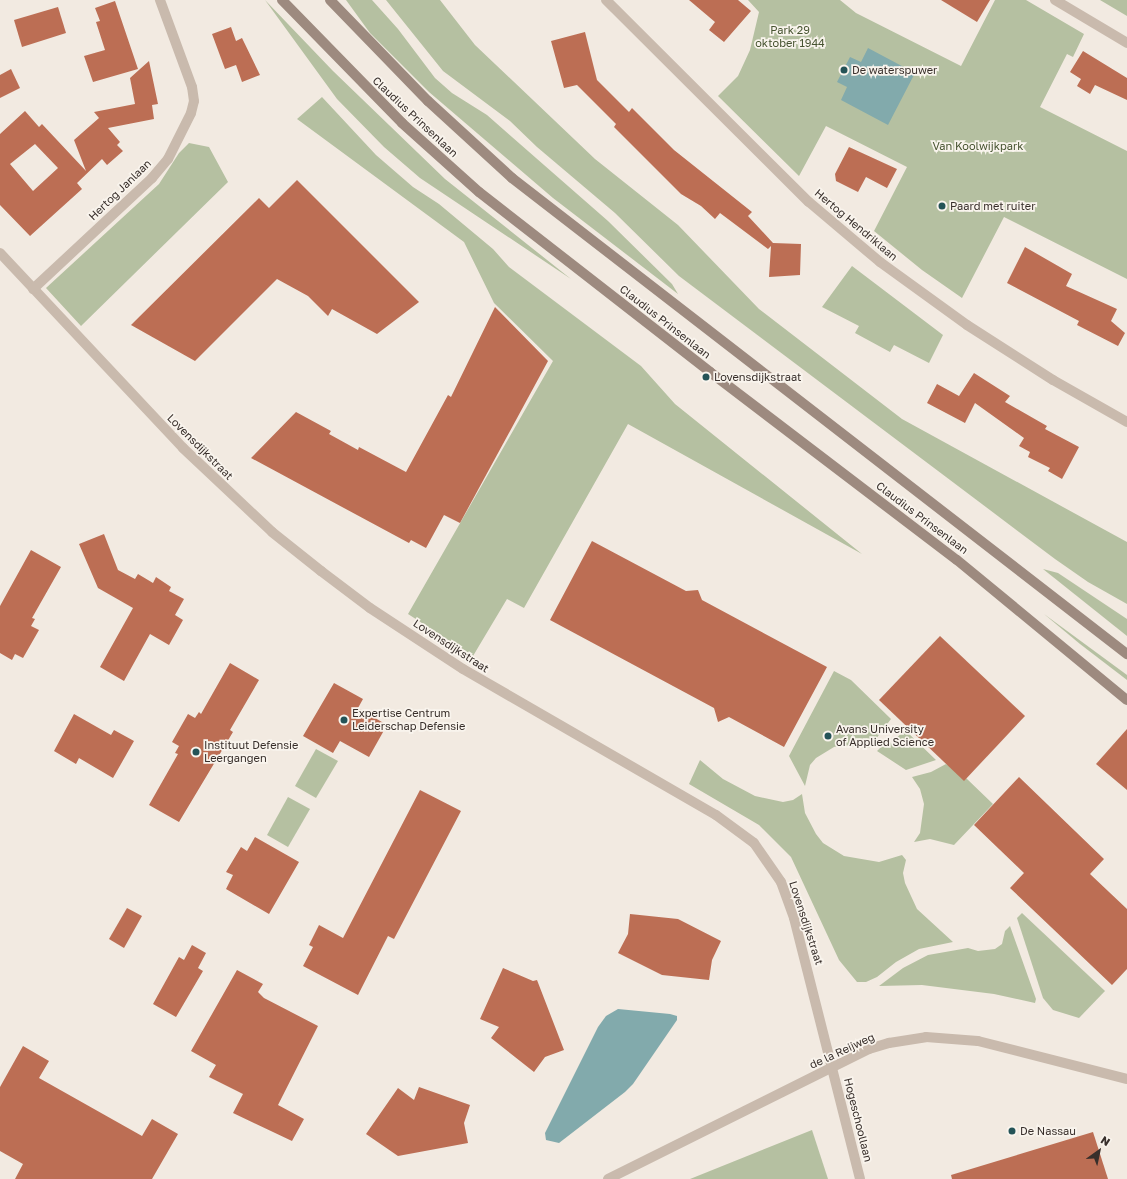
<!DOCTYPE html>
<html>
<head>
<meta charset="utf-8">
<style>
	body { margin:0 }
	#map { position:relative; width:1127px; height:1179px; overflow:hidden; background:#f2eae1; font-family:"Golos Text",sans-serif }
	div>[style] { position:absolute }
	.green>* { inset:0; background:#b5c0a1 }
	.water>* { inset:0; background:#82aaac }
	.building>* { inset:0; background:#bc6e54 }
	.minor>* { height:10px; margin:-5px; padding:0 5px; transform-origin:5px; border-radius:5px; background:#c9baad }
	.tertiary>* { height:10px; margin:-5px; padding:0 5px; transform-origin:5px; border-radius:5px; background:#c9baad }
	.secondary>* { height:10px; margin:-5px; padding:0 5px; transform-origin:5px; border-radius:5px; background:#9d8a7f }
	.dots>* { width:11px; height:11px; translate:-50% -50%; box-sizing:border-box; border:2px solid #f9f4ed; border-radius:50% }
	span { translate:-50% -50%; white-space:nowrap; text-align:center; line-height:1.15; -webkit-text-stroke:3.5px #f9f4ed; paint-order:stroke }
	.park-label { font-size:11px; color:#475431 }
	.poi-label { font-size:11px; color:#382f2b }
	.left { translate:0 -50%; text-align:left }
	.street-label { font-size:11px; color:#382f2b }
	.north { position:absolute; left:1079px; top:1131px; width:40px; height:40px; -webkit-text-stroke:3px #f9f4ed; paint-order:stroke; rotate:33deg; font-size:11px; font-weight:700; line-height:16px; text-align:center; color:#382f2b }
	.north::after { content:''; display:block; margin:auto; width:14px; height:18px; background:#382f2b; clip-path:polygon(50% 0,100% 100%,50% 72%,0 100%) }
</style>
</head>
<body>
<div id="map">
	<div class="green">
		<i style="clip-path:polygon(265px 0,333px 71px,445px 179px,571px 279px,420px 178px,384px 147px,337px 99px)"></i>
		<i style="clip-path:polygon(346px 0,372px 0,398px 29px,435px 78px,452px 93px,487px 115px,608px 221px,672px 284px,678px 294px,553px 198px,429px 92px,370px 33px)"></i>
		<i style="clip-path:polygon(386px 0,440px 0,475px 45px,595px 159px,678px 225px,759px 309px,902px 419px,1127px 542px,1127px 604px,1088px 582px,1055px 559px,679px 276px,615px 213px,537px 147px,510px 121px,443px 71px)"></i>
		<i style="clip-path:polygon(748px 0,840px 0,856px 13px,961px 66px,995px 0,1026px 0,1084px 34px,1073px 57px,1067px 54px,1040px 107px,1127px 151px,1127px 279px,1004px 217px,962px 298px,922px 270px,874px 231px,907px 167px,826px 126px,799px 176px,718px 96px,738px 76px,750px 50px,759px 12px)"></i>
		<i style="clip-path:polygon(1100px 0,1127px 0,1127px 16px)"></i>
		<i style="clip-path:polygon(322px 97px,376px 155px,413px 187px,439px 204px,493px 249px,509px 267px,641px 366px,675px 404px,862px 554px,628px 424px,524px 608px,507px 599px,473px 656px,408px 614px,553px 361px,494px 303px,464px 242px,297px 119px)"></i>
		<i style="clip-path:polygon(189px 143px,209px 147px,228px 182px,81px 326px,46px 288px,159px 184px,179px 153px)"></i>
		<i style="clip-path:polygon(852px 266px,943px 335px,929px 363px,894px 345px,890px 352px,855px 333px,859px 326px,822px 307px)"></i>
		<i style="clip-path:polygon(1043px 569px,1058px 573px,1127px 619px,1127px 636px)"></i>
		<i style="clip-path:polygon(1044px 614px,1127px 675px,1127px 680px,1080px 644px)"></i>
		<i style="clip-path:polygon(834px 671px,851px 680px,891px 719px,869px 748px,843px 745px,834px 747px,816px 758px,810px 765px,805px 786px,789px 756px)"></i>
		<i style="clip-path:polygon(905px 730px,936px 760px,906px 770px,877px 751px,888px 740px,891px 743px)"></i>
		<i style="clip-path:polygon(316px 749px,338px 761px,316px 798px,295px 786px)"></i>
		<i style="clip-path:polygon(700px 760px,723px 779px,755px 796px,783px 802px,793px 800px,802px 794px,805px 813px,816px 834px,823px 843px,844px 856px,879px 862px,902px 855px,906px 860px,903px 873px,905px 883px,917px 909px,953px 942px,919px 949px,896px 962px,877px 977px,866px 982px,857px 982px,839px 960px,791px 857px,759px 825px,689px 784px)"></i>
		<i style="clip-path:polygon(946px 764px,966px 778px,993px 804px,954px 845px,930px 839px,914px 842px,920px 833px,924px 804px,920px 789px,912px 777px,931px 772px)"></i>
		<i style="clip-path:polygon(288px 797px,310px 809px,288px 847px,267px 835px)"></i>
		<i style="clip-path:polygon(1022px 913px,1105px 991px,1079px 1018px,1053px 1010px,1043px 998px,1017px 918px)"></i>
		<i style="clip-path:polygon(1010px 926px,1036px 999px,1035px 1003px,994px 994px,922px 985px,879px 986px,903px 968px,928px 955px,968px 948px,978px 951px,995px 949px,1002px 944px,1005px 931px)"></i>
		<i style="clip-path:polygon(812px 1130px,828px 1179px,690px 1179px)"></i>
	</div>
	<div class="water">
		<i style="clip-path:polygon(868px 48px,915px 73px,888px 125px,841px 100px,847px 87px,837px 82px,850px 57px,861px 62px)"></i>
		<i style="clip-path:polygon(618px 1009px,670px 1014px,677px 1016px,677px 1020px,633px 1084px,625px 1092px,559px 1143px,546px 1140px,545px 1133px,598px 1027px,606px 1016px)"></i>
	</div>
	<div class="building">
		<i style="clip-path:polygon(689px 0,738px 0,751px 11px,724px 42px,709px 30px,715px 22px)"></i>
		<i style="clip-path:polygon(941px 0,990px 0,977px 22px)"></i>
		<i style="clip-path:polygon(115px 1px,138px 69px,93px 82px,84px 56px,105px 50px,96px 22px,100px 21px,95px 8px)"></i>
		<i style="clip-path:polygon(58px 7px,66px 33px,22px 47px,14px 20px)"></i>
		<i style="clip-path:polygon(231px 27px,236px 41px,242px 38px,260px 75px,242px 82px,236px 65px,225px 69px,212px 34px)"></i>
		<i style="clip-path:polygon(585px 32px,597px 80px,629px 112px,632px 108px,674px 150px,752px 212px,748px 216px,773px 243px,801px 244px,800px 275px,769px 277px,771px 246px,768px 249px,720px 213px,715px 219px,701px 206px,681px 194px,614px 127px,616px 124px,577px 85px,564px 88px,551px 41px)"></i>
		<i style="clip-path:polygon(1083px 51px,1127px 78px,1127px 100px,1095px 85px,1090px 94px,1077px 86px,1081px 79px,1070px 72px)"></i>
		<i style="clip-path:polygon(evenodd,149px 61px,158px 104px,152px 105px,154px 119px,108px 128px,120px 142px,117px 145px,123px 151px,107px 165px,102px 159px,77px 183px,82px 189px,30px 236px,0 205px,0 134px,25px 111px,39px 127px,42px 124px,86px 171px,74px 140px,99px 118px,94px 112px,135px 104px,130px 78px,149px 61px,35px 144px,58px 168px,33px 191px,10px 164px,35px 144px)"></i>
		<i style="clip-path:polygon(11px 69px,20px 88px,0 98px,0 75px)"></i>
		<i style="clip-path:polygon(849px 147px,897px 169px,887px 188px,866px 177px,858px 192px,836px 181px,835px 174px)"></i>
		<i style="clip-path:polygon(297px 180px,419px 302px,377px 334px,332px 309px,328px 316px,308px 296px,277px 279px,195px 361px,131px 325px,259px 198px,269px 208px)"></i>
		<i style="clip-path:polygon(1025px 247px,1072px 274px,1066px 286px,1117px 309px,1111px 321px,1125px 333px,1118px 346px,1077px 325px,1079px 321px,1007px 283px)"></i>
		<i style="clip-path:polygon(495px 307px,548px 361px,460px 523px,444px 515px,426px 548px,411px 540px,409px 543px,251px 458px,296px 412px,331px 431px,329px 434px,358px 450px,359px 447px,406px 472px,448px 395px,451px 397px)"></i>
		<i style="clip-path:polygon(974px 373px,1010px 396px,1005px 402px,1047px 426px,1045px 429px,1079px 447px,1062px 479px,1048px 471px,1050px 468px,1028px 457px,1030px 452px,1019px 446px,1024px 438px,975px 403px,965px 423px,927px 403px,937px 384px,959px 396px)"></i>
		<i style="clip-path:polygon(104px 534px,118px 570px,135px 579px,138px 574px,153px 583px,156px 577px,171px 587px,169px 591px,184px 599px,175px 615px,183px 620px,169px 645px,150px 634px,124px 681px,100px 667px,133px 608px,98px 588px,79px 544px)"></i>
		<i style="clip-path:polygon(592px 541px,686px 591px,698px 590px,702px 600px,827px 667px,784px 747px,729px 717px,718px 722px,714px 708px,550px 620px)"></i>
		<i style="clip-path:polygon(31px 550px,61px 567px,32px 618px,35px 619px,31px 626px,39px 630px,23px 658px,15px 654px,12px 660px,0 653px,0 606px)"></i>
		<i style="clip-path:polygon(940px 636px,1025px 716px,964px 781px,879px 700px)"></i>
		<i style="clip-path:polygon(230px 663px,259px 680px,230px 730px,233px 732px,179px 822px,149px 805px,178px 754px,175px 753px,179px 746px,172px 742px,188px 714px,195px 718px,199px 712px,201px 714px)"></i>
		<i style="clip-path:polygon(334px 683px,363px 699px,358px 708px,387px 725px,369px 757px,340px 741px,333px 753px,303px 736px)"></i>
		<i style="clip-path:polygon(74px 714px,111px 735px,114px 730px,134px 741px,113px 778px,79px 758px,76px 764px,54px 751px)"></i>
		<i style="clip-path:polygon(1127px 729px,1127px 790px,1096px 764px)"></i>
		<i style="clip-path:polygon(1019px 777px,1104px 859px,1090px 874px,1127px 909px,1127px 969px,1112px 985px,1010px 888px,1024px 873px,974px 825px)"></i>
		<i style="clip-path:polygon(420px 790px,461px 811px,394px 939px,388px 936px,358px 995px,303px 966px,313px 947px,309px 945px,319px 925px,343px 938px)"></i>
		<i style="clip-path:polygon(255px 837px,299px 862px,269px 914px,226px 889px,233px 875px,226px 872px,241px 847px,247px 851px)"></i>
		<i style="clip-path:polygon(127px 908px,142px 916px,124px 948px,109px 939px)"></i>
		<i style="clip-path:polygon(630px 914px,678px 919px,721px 941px,712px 960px,709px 980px,662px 975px,618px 953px,628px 934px)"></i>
		<i style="clip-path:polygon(192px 945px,206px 953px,198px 968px,203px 971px,176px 1017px,153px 1004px,179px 957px,184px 960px)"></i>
		<i style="clip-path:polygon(503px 968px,533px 981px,537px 980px,564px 1050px,545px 1057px,534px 1072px,491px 1038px,499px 1027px,480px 1019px)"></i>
		<i style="clip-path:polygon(237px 970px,263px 984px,258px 992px,264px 998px,318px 1026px,278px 1105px,304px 1119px,292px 1141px,233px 1113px,243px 1094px,209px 1077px,216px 1065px,191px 1051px)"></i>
		<i style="clip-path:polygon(23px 1046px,49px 1061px,39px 1078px,142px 1136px,152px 1119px,178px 1134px,152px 1179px,15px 1179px,23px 1164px,0 1151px,0 1087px)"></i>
		<i style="clip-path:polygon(419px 1087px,470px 1105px,464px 1123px,468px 1143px,398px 1156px,366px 1134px,398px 1088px,414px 1100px)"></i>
		<i style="clip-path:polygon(1093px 1132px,1108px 1179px,952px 1179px,951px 1175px)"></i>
	</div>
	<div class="minor">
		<i style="left:606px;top:0;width:286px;rotate:44.9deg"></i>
		<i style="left:809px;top:202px;width:93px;rotate:40.2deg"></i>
		<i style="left:880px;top:262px;width:107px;rotate:35.9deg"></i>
		<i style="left:967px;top:325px;width:102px;rotate:32.6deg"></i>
		<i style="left:1053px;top:380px;width:85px;rotate:29.6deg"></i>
		<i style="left:1055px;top:0;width:84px;rotate:30.8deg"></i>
		<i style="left:0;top:253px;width:267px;rotate:46.8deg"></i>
		<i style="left:183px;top:448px;width:122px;rotate:43.3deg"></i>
		<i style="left:272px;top:532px;width:63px;rotate:38.5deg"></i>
		<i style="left:321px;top:571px;width:61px;rotate:37.1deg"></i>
		<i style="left:370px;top:608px;width:111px;rotate:33.3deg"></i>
		<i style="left:463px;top:669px;width:292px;rotate:30deg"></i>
		<i style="left:716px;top:815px;width:47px;rotate:36.4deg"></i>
		<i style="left:754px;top:843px;width:47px;rotate:55.3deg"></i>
		<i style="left:781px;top:882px;width:38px;rotate:70deg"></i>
		<i style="left:794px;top:918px;width:269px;rotate:75.8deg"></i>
		<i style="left:33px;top:289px;width:163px;rotate:-43deg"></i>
		<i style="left:152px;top:178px;width:25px;rotate:-50deg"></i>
		<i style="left:168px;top:159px;width:51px;rotate:-63.4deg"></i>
		<i style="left:191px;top:113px;width:12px;rotate:-76deg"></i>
		<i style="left:194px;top:101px;width:14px;rotate:-98deg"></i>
		<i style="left:192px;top:87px;width:93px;rotate:-110.2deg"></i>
	</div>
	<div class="tertiary">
		<i style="left:608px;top:1179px;width:292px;rotate:-26.5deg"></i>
		<i style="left:869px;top:1049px;width:21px;rotate:-17deg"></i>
		<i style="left:889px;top:1043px;width:37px;rotate:-9deg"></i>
		<i style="left:926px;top:1037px;width:52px;rotate:4.4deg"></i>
		<i style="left:978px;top:1041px;width:154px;rotate:14.3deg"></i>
	</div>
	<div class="secondary">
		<i style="left:282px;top:0;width:172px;rotate:45.7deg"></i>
		<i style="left:402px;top:123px;width:103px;rotate:41.9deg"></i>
		<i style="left:479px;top:192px;width:293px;rotate:37.9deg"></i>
		<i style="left:710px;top:372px;width:310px;rotate:37.3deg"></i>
		<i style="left:957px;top:560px;width:220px;rotate:39.5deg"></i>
		<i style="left:330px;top:0;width:141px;rotate:45.9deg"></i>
		<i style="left:428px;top:101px;width:114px;rotate:42.5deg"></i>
		<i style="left:512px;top:178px;width:778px;rotate:37.74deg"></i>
	</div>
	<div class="dots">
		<i style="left:844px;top:70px;background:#245357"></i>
		<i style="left:942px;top:206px;background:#245357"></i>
		<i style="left:706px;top:377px;background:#245357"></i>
		<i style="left:344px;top:720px;background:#245357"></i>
		<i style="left:828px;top:736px;background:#245357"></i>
		<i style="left:196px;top:752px;background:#245357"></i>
		<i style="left:1012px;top:1131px;background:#245357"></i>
	</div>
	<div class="park-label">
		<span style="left:790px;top:37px">Park 29<br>oktober 1944</span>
		<span style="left:978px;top:146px">Van Koolwijkpark</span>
	</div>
	<div class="poi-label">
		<span class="left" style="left:852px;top:70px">De waterspuwer</span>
		<span class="left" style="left:950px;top:206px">Paard met ruiter</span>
		<span class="left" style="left:714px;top:377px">Lovensdijkstraat</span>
		<span class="left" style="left:352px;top:720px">Expertise Centrum<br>Leiderschap Defensie</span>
		<span class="left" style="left:836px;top:736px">Avans University<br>of Applied Science</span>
		<span class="left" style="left:204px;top:752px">Instituut Defensie<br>Leergangen</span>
		<span class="left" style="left:1020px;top:1131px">De Nassau</span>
	</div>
	<div class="street-label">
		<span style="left:415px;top:117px;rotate:43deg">Claudius Prinsenlaan</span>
		<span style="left:120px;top:190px;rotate:-44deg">Hertog Janlaan</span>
		<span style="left:856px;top:225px;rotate:40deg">Hertog Hendriklaan</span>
		<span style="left:665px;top:322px;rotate:38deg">Claudius Prinsenlaan</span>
		<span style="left:200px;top:447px;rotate:45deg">Lovensdijkstraat</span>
		<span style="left:922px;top:518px;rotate:37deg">Claudius Prinsenlaan</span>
		<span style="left:451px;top:646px;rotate:33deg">Lovensdijkstraat</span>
		<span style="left:806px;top:923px;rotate:72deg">Lovensdijkstraat</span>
		<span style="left:842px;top:1051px;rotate:-25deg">de la Reijweg</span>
		<span style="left:858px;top:1120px;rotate:76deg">Hogeschoollaan</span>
	</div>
	<div class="north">N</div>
</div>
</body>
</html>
